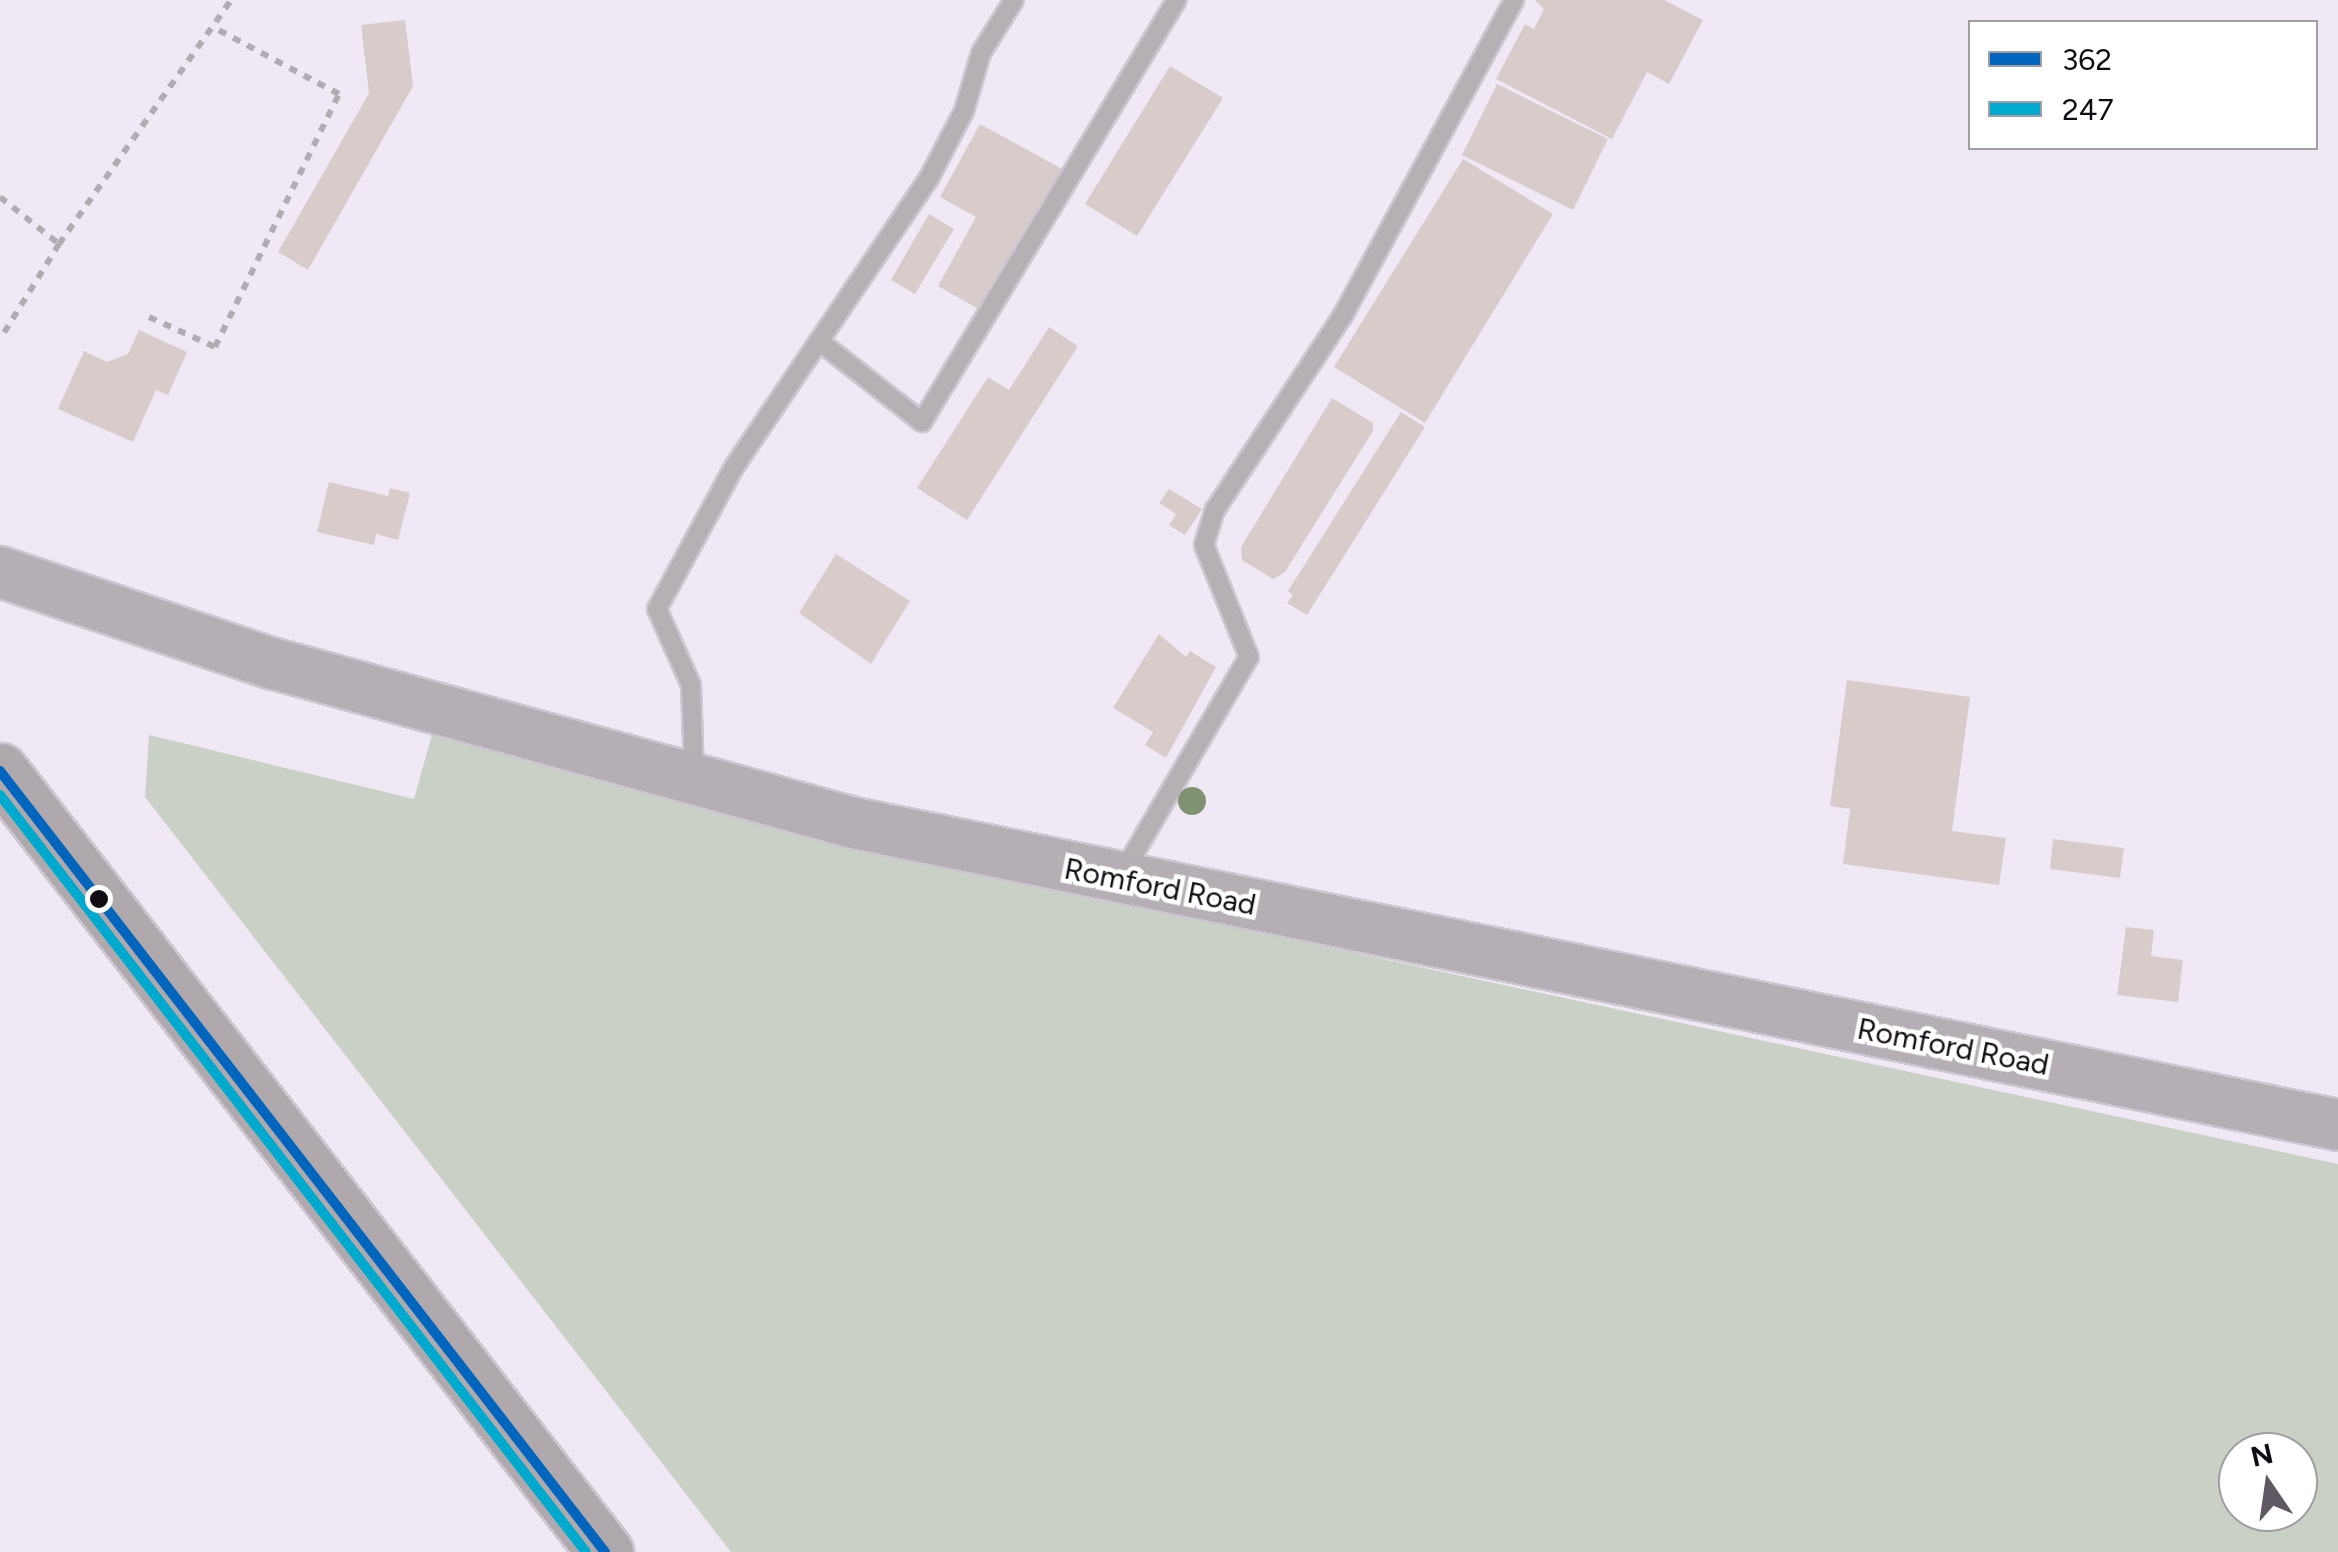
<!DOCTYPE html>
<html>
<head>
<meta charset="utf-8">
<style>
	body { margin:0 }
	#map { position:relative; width:2338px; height:1552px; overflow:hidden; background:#f1e8f5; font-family:Figtree,sans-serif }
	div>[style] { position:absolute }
	.green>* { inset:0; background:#c9d0c5 }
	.building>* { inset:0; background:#d7ccca }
	.path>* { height:6px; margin-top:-3px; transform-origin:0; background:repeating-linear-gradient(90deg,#b1acb2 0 8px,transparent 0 16px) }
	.roads { filter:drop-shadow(2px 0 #ccc6d0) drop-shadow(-2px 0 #ccc6d0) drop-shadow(0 2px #ccc6d0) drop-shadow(0 -2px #ccc6d0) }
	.lane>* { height:18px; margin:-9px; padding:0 9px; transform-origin:9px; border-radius:9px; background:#b5b0b3 }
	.secondary>* { height:50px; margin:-25px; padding:0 25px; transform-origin:25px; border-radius:25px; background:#b5aeb4 }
	.primary>* { height:55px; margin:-27.5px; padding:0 27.5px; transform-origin:27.5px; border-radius:27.5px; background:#afa8ad }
	.bus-1>* { height:10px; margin:-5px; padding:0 5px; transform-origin:5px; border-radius:5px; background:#0065bd }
	.bus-2>* { height:10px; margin:-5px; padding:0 5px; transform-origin:5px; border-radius:5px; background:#00a9ce }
	.trees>* { width:28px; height:28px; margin:-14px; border-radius:50%; background:#819273 }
	.dots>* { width:28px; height:28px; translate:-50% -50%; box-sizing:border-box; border:5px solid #fff; border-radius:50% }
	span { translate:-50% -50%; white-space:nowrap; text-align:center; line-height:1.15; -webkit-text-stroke:9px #fff; paint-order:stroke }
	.street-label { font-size:30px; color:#120c15 }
	.legend { position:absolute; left:1968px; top:20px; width:350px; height:130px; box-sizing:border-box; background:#fff; border:2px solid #a09ea1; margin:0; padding:12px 18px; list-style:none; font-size:30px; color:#120c15 }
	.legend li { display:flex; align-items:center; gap:20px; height:50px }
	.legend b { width:50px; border:2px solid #a09ea1 }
	.north { position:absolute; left:2218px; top:1432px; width:100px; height:100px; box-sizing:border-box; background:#fff; border:2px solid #a09ea1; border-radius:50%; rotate:347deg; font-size:28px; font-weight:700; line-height:40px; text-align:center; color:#120c15 }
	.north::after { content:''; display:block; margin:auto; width:35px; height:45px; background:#605963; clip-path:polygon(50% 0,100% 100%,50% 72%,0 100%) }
</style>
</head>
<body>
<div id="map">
	<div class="green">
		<i style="clip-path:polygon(evenodd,433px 731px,759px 825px,2338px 1164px,2338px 1552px,731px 1552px,145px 797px,149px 735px,414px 799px,433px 731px,2238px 1452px,2298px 1452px,2298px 1512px,2238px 1512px,2238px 1452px)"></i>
	</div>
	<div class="building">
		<i style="clip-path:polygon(1535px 0,1664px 0,1703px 20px,1669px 84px,1647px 72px,1612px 139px,1496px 79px,1525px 24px,1534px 29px,1544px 9px)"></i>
		<i style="clip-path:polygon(405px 20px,413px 86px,308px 270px,278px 252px,369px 93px,361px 25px)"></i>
		<i style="clip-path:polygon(1170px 66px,1223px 98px,1137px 236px,1085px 204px)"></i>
		<i style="clip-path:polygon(1497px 84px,1608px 139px,1573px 210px,1462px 155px)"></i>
		<i style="clip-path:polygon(980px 124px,1062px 169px,982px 311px,938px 286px,976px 217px,940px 197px)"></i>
		<i style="clip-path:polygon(1463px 159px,1553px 214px,1425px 423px,1334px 367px)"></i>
		<i style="clip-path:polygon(929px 214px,954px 229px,915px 294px,891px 280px)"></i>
		<i style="clip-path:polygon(1049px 327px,1078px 346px,967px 520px,917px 488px,988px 377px,1009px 390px)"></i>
		<i style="clip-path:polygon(139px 330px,187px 352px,168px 395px,156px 390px,133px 442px,58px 409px,84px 351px,107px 362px,128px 354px)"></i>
		<i style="clip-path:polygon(1332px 398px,1373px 423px,1373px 431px,1285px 572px,1273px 579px,1242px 560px,1241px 547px)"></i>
		<i style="clip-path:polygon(1401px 412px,1425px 427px,1307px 615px,1287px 603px,1293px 595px,1288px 591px)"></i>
		<i style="clip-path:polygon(329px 482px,388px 496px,390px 488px,410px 493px,398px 540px,376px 534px,374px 545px,317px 532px)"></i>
		<i style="clip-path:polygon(1169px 489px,1202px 509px,1185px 535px,1169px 525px,1176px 514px,1159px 503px)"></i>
		<i style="clip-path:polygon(836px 554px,910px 601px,871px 664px,799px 613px)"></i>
		<i style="clip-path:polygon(1159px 634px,1186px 657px,1190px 651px,1216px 667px,1166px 758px,1145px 745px,1153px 732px,1113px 708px)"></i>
		<i style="clip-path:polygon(1847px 680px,1970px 697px,1952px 831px,2006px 838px,1999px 885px,1843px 864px,1850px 809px,1830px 806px)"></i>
		<i style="clip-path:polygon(2053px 839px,2124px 848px,2120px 878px,2050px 869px)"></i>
		<i style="clip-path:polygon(2126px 927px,2154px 930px,2151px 956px,2183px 960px,2178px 1002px,2117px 995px)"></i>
	</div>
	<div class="path">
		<i style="left:0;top:197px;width:75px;rotate:38.5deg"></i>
		<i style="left:59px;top:244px;width:112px;rotate:121.8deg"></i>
		<i style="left:59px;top:244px;width:299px;rotate:-54.8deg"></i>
		<i style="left:149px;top:317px;width:72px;rotate:24.4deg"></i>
		<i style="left:215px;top:347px;width:282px;rotate:-63.9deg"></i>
		<i style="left:339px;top:94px;width:140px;rotate:-152deg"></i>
	</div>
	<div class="roads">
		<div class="lane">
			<i style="left:819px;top:341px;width:197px;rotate:-56deg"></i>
			<i style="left:929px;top:178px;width:76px;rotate:-62.4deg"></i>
			<i style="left:964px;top:111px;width:60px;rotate:-73.7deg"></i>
			<i style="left:981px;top:53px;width:62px;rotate:-58.1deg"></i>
			<i style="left:694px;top:775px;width:90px;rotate:-91.9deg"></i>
			<i style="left:691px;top:685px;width:83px;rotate:-114.1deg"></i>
			<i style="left:657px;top:609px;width:162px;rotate:-61.5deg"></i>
			<i style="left:734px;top:467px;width:152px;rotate:-56deg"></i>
			<i style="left:819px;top:341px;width:131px;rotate:38.2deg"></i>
			<i style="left:922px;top:422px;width:493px;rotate:-58.9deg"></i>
			<i style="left:1122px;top:874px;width:251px;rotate:-59.7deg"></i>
			<i style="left:1249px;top:657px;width:121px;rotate:-111.9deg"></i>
			<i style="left:1204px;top:545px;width:37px;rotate:-73deg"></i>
			<i style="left:1215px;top:510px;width:231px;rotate:-56.7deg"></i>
			<i style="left:1342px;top:317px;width:361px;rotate:-61.5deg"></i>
		</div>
		<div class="secondary">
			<i style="left:0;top:572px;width:286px;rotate:18.6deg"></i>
			<i style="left:271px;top:663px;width:605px;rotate:15.35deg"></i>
			<i style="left:854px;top:823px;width:1514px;rotate:11.5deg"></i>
		</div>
		<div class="primary">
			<i style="left:0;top:771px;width:988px;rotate:52.24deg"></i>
		</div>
	</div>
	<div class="bus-1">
		<i style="left:0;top:771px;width:988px;rotate:52.24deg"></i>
	</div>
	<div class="bus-2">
		<i style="left:0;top:795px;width:957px;rotate:52.26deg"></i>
	</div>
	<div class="trees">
		<i style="left:1192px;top:801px"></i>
	</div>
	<div class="dots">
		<i style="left:99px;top:899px;background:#120c15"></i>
	</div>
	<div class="street-label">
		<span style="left:1160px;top:887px;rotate:11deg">Romford Road</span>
		<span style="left:1953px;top:1047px;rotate:11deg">Romford Road</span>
	</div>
	<ul class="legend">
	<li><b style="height:12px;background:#0065bd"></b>362</li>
	<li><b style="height:12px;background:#00a9ce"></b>247</li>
	</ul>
	<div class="north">N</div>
</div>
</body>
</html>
